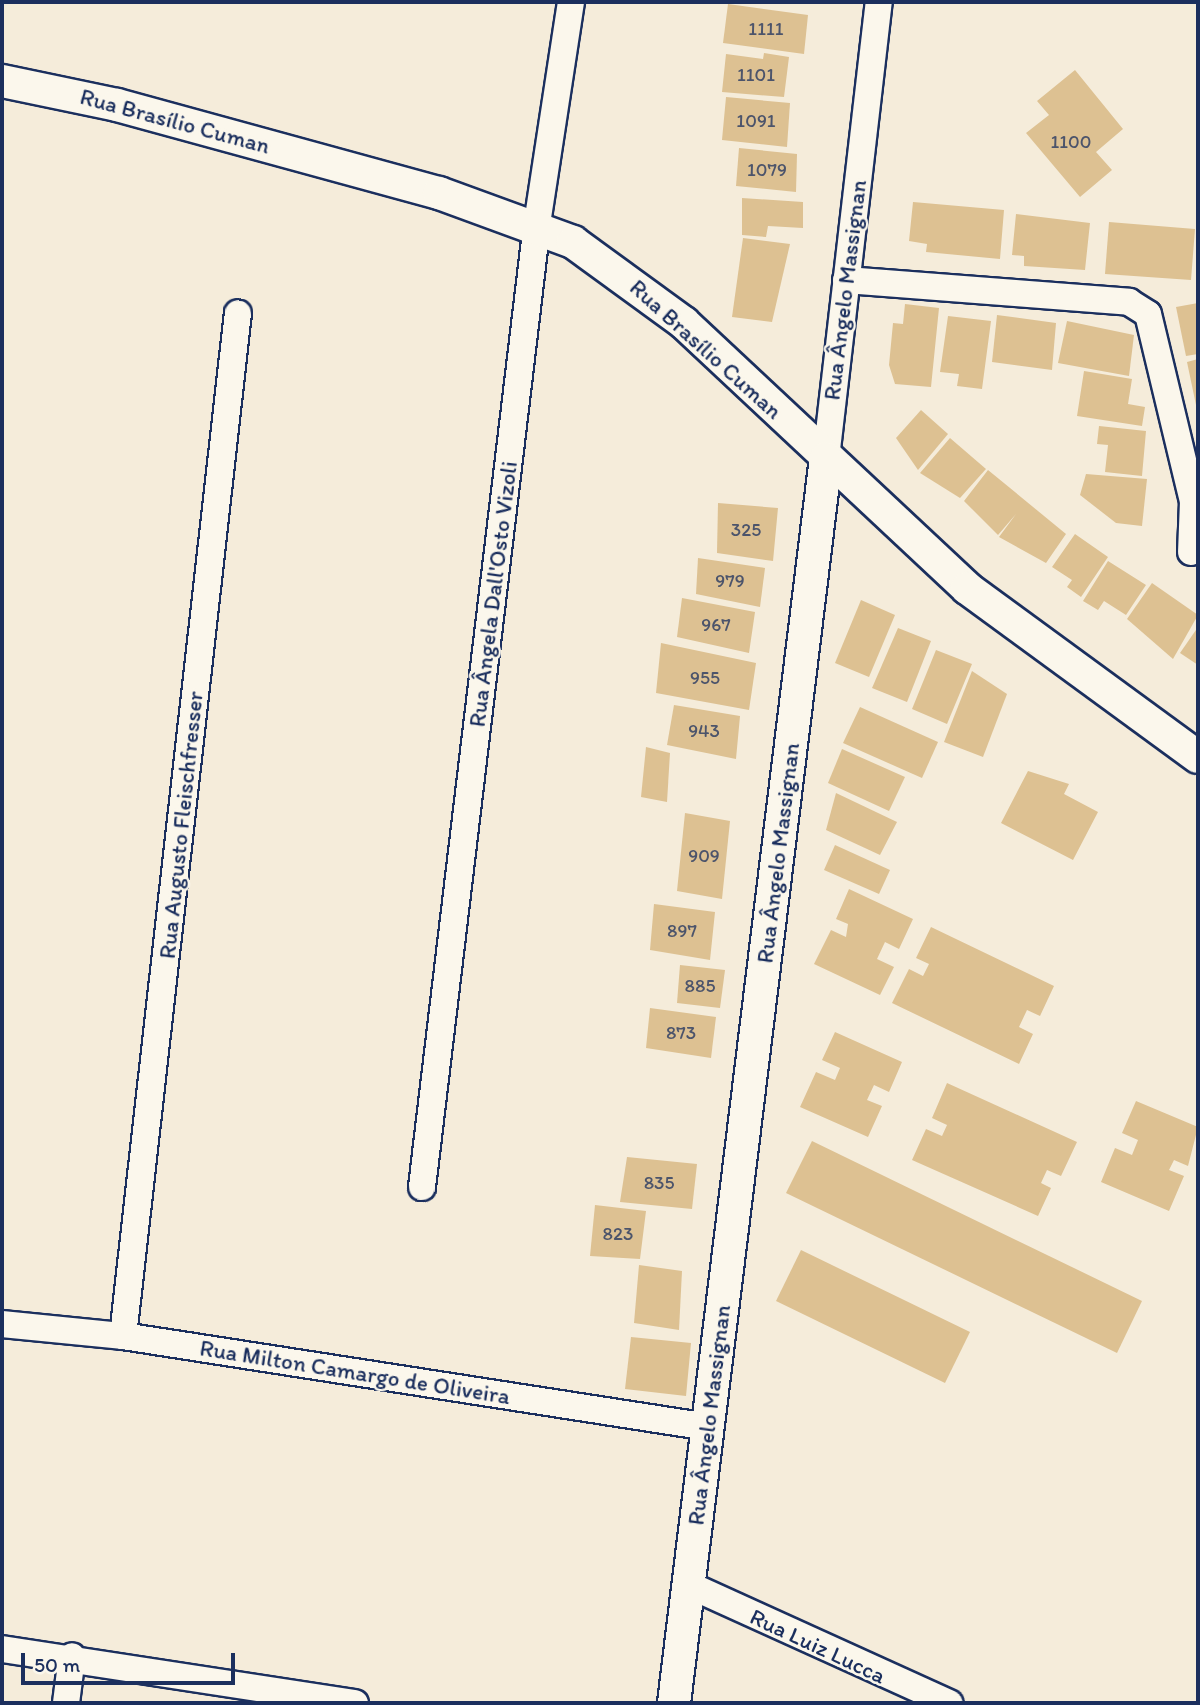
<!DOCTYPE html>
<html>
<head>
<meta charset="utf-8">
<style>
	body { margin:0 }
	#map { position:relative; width:1200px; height:1705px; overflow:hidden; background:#f5ecda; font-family:Itim,sans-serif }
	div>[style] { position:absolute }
	.building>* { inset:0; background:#ddc192 }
	.roads { filter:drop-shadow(2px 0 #1b2f5e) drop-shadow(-2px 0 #1b2f5e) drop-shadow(0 2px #1b2f5e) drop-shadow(0 -2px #1b2f5e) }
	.minor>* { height:26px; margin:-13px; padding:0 13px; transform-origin:13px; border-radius:13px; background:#fbf7ec }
	.tertiary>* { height:32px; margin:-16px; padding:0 16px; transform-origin:16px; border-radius:16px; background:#fbf7ec }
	span { translate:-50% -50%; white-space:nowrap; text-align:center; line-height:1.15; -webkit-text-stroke:5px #fbf7ec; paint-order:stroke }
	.number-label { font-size:19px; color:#4c546b }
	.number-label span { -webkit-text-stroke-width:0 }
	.street-label { font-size:23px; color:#1b2f5e }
	.frame { position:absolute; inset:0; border:4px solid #1b2f5e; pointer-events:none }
	.scale { position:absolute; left:21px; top:1653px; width:214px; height:32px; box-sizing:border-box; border:4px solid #1b2f5e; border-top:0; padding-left:9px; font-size:21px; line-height:24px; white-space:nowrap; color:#1b2f5e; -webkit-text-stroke:5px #fbf7ec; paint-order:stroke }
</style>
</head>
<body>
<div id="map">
	<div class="building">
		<i style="clip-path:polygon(728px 4px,808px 15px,804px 54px,723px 43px)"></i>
		<i style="clip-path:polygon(764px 53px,789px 57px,784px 97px,722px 92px,726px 54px,763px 59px)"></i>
		<i style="clip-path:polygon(1075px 70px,1123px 129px,1096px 152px,1112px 170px,1080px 197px,1026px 133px,1049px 115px,1037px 101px)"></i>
		<i style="clip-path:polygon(726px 97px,790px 103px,787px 147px,722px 140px)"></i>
		<i style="clip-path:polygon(739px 148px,797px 154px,796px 192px,736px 186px)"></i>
		<i style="clip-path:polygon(742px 198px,803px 202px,803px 228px,768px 226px,766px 237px,742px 235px)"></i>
		<i style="clip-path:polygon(913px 202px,1004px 210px,1000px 259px,926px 252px,927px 244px,909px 241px)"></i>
		<i style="clip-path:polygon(1016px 214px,1090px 223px,1085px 270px,1024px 266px,1024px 256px,1012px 255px)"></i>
		<i style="clip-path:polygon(1109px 222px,1195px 229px,1191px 280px,1105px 274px)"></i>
		<i style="clip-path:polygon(743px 238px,790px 244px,772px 322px,732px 317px)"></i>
		<i style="clip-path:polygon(1198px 303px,1198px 354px,1186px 356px,1176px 307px)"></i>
		<i style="clip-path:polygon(905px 304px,939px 308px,931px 387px,895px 384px,889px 365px,893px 323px,903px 324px)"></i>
		<i style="clip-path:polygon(997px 315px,1056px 323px,1052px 370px,992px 362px)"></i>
		<i style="clip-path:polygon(948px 316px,991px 321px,982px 389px,957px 386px,959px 374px,940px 372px)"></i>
		<i style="clip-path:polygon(1067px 321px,1134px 335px,1129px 376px,1058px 363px)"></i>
		<i style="clip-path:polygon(1198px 359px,1198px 405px,1196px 405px,1187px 362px)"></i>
		<i style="clip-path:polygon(1084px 371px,1132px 379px,1128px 404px,1145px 407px,1142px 426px,1077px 416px)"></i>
		<i style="clip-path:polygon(921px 410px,948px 434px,918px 470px,896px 438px)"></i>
		<i style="clip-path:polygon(1099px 426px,1146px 431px,1142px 476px,1105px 472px,1108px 445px,1097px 444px)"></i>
		<i style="clip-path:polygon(950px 438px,986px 469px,960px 498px,920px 473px)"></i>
		<i style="clip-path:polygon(988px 470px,1066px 534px,1046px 563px,999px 537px,1016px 514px,998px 535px,964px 501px)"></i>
		<i style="clip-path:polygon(1086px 474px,1147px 479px,1142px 526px,1116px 523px,1080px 495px)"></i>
		<i style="clip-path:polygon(718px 503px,778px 508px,773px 561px,717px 553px)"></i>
		<i style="clip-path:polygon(1075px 534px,1108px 557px,1081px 597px,1067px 587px,1072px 580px,1052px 567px)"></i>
		<i style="clip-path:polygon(698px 558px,765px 568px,760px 607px,696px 594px)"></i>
		<i style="clip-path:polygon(1108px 561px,1146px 585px,1126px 615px,1104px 601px,1098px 610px,1083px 601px)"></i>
		<i style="clip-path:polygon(1152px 583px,1198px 615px,1173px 659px,1127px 619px)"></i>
		<i style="clip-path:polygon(682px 598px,755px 612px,749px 653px,677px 637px)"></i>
		<i style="clip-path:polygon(861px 600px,895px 615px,869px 677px,835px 663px)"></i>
		<i style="clip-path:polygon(1198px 627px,1198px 665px,1180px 653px)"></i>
		<i style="clip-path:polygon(898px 628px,931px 641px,907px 702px,872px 688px)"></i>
		<i style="clip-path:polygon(661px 643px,756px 663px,749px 710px,656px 693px)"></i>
		<i style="clip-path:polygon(936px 650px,972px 664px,947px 724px,912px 709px)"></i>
		<i style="clip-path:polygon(972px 671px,1007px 694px,983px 757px,944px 742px)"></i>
		<i style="clip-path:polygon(674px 705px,740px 716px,736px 759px,667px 745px)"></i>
		<i style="clip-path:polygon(860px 707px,938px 742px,922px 778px,843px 743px)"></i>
		<i style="clip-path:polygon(646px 747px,670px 753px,667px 802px,641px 797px)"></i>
		<i style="clip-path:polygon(842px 749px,905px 777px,889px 811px,828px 783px)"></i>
		<i style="clip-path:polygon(1028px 771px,1069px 784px,1064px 794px,1098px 812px,1073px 860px,1001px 823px)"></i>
		<i style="clip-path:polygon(836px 793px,897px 822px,880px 855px,826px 830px)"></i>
		<i style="clip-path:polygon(685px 813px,730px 821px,722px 899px,677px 891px)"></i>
		<i style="clip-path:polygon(835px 845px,890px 870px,879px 894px,824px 870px)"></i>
		<i style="clip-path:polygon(849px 889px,913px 919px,899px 949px,885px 942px,877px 959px,894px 967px,880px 995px,814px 964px,831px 930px,846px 937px,848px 924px,836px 919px)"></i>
		<i style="clip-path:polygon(654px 904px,715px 912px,710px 960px,650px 950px)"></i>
		<i style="clip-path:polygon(931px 927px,1054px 986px,1040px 1016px,1027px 1010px,1019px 1027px,1033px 1034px,1019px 1064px,892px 1003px,909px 969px,923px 976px,929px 964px,916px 958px)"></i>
		<i style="clip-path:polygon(680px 965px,725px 970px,720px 1008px,677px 1003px)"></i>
		<i style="clip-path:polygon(650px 1008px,716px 1017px,711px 1058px,646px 1048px)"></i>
		<i style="clip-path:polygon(835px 1032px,902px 1062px,889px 1092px,874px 1085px,867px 1100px,882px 1106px,868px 1137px,800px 1107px,816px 1072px,835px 1080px,840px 1068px,822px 1060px)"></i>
		<i style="clip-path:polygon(947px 1083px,1077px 1142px,1061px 1176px,1047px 1170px,1041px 1183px,1051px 1188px,1038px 1216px,912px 1160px,926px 1129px,942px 1136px,947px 1125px,932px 1118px)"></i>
		<i style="clip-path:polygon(1136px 1101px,1198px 1127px,1188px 1166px,1174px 1160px,1169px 1170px,1184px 1176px,1169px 1211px,1101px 1182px,1115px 1148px,1132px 1155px,1138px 1140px,1122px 1133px)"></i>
		<i style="clip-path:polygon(812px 1141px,1142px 1301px,1117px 1353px,786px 1193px)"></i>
		<i style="clip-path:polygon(627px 1157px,697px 1164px,692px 1209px,620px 1202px)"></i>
		<i style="clip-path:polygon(595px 1205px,646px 1211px,640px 1259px,590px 1256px)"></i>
		<i style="clip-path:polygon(801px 1250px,970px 1332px,945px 1383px,776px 1301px)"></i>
		<i style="clip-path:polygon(639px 1265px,682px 1271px,679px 1330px,634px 1323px)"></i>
		<i style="clip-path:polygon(631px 1337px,691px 1343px,686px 1396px,625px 1389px)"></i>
	</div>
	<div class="roads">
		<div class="minor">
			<i style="left:846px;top:280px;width:284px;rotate:4.4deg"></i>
			<i style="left:1129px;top:302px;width:22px;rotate:32deg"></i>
			<i style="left:1148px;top:314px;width:192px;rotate:76.5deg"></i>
			<i style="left:1193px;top:501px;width:51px;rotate:92.2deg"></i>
			<i style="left:826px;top:458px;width:459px;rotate:-83.4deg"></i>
			<i style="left:422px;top:1187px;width:970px;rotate:-83.19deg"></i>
			<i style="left:537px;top:224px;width:225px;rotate:-81.3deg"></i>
			<i style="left:2px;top:1324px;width:122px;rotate:5.7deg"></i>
			<i style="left:123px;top:1336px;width:592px;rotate:8.84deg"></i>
			<i style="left:123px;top:1336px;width:1029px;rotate:-83.59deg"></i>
			<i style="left:689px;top:1585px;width:286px;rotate:24.4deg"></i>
			<i style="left:2px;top:1649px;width:357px;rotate:8.7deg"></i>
			<i style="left:66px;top:1703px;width:47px;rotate:-82.7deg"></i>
		</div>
		<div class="tertiary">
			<i style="left:2px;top:81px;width:117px;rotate:11.8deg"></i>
			<i style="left:117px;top:105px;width:334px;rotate:15.3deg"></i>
			<i style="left:439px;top:193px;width:143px;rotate:20.1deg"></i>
			<i style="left:573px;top:242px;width:137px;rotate:36.1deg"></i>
			<i style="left:684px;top:323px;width:388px;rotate:43.1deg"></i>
			<i style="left:967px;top:588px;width:286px;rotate:36.2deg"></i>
			<i style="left:674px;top:1703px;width:1254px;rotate:-83.04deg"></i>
		</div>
	</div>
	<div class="number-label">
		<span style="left:766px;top:29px">1111</span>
		<span style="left:756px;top:75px">1101</span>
		<span style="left:756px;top:121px">1091</span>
		<span style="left:1071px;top:142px">1100</span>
		<span style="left:767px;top:170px">1079</span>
		<span style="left:746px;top:530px">325</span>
		<span style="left:730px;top:581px">979</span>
		<span style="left:716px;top:625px">967</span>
		<span style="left:705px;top:678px">955</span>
		<span style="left:704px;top:731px">943</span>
		<span style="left:704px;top:856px">909</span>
		<span style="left:682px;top:931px">897</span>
		<span style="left:700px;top:986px">885</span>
		<span style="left:681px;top:1033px">873</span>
		<span style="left:659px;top:1183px">835</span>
		<span style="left:618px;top:1234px">823</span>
	</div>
	<div class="street-label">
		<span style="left:175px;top:121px;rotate:15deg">Rua Brasílio Cuman</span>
		<span style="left:845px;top:290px;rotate:-83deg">Rua Ângelo Massignan</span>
		<span style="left:706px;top:349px;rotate:42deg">Rua Brasílio Cuman</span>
		<span style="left:493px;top:594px;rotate:-83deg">Rua Ângela Dall'Osto Vizoli</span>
		<span style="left:181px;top:825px;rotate:-84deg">Rua Augusto Fleischfresser</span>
		<span style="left:778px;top:853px;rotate:-83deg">Rua Ângelo Massignan</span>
		<span style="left:355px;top:1372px;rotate:9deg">Rua Milton Camargo de Oliveira</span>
		<span style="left:709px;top:1415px;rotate:-83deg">Rua Ângelo Massignan</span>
		<span style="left:818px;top:1646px;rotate:25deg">Rua Luiz Lucca</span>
	</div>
	<div class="frame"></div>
	<div class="scale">50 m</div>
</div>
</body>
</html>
